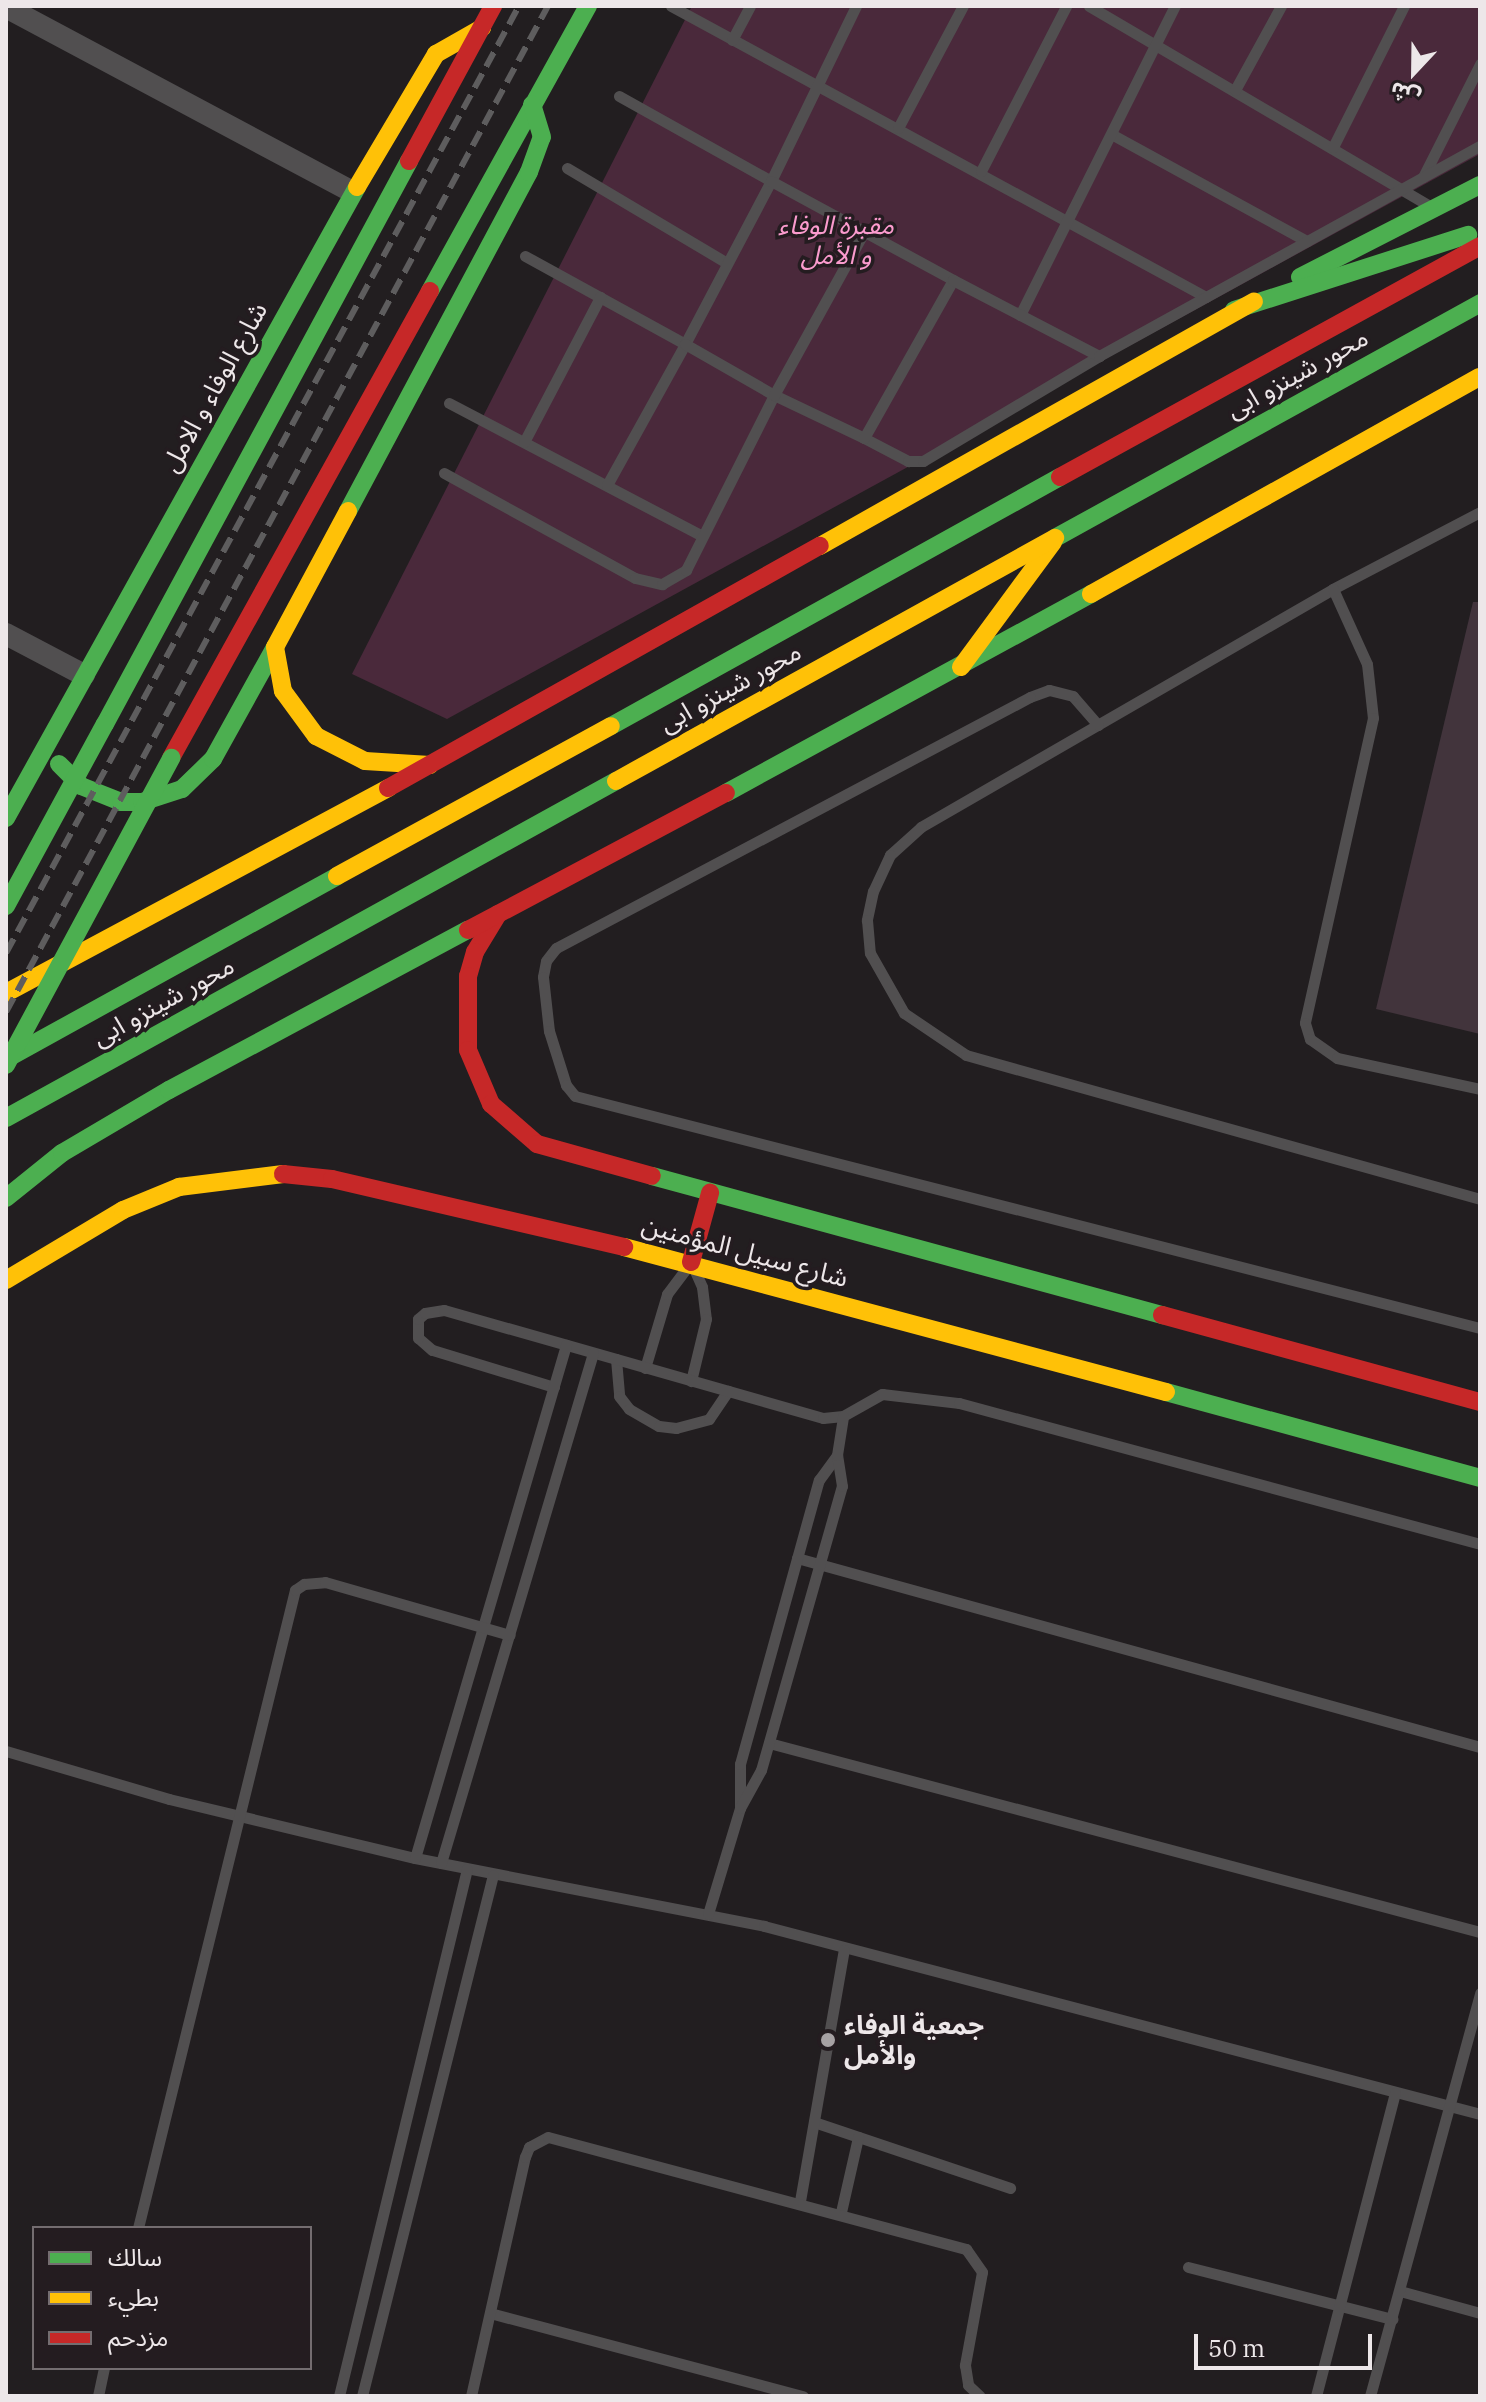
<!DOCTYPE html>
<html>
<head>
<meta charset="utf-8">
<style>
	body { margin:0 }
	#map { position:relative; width:1486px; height:2402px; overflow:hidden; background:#221e20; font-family:"IBM Plex Serif","Noto Sans Arabic",serif }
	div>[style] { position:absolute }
	.green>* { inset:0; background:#4a293b }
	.building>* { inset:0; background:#42343c }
	.lane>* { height:11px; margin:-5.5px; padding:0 5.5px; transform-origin:5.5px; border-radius:5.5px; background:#514f50 }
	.street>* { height:22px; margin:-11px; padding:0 11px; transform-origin:11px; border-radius:11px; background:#514f50 }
	.fast>* { height:18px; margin:-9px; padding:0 9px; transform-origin:9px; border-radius:9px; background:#4caf50 }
	.slow>* { height:18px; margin:-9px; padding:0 9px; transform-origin:9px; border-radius:9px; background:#ffc107 }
	.jam>* { height:18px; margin:-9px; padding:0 9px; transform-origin:9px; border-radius:9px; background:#c62828 }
	.rail>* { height:6px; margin-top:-3px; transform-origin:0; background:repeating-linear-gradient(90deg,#5e5d5e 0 16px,transparent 0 24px) }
	.fast-bridge>* { height:18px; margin:-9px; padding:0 9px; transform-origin:9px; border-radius:9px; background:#4caf50 }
	.dots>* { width:22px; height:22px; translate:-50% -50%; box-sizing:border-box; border:4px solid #241c20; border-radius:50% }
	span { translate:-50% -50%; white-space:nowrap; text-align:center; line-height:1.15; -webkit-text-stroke:7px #241c20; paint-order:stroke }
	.park-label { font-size:26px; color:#fb9bce; font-style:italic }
	.street-label { font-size:26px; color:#ede7e9 }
	.poi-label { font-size:26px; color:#ede7e9; font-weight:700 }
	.left { translate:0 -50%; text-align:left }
	.frame { position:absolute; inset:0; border:8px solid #ede7e9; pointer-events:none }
	.legend { position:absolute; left:32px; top:2226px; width:280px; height:144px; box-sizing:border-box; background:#241c20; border:2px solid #746d70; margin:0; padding:10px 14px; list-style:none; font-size:24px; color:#ede7e9 }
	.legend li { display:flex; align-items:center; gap:16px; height:40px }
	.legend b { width:40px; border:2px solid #746d70 }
	.north { position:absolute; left:1374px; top:32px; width:80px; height:80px; -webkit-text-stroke:6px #241c20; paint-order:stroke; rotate:202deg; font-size:22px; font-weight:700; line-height:32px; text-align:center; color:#ede7e9 }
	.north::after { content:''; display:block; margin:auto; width:28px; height:36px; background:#ede7e9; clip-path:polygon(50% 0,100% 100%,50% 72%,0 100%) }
	.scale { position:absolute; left:1194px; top:2334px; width:178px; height:36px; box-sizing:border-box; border:4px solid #ede7e9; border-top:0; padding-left:10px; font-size:24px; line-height:28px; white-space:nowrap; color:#ede7e9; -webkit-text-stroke:6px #241c20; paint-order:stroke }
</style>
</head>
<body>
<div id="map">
	<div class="green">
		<i style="clip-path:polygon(692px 6px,1480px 6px,1480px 154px,447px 719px,352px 674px)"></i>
	</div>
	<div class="building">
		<i style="clip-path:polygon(1473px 602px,1480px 602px,1480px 1034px,1376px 1009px)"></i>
	</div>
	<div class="lane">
		<i style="left:671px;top:6px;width:609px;rotate:28.54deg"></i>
		<i style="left:1089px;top:6px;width:398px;rotate:30.4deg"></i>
		<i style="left:732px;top:40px;width:38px;rotate:-62deg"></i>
		<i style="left:1235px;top:90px;width:96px;rotate:-61.3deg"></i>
		<i style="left:619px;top:96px;width:174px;rotate:29.2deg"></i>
		<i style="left:771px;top:181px;width:195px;rotate:-64.1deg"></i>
		<i style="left:898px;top:128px;width:138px;rotate:-62deg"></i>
		<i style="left:1113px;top:135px;width:221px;rotate:28.7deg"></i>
		<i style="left:1333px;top:147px;width:158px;rotate:-63.3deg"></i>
		<i style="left:567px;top:168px;width:186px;rotate:30.7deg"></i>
		<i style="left:981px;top:171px;width:186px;rotate:-62.7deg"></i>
		<i style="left:1423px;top:177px;width:127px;rotate:-63.2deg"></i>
		<i style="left:525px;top:256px;width:183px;rotate:28.8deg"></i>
		<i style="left:685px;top:344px;width:184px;rotate:-62.2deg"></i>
		<i style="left:771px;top:181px;width:207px;rotate:28.5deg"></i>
		<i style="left:1020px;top:315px;width:346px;rotate:-63.4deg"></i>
		<i style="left:449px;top:403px;width:286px;rotate:27.7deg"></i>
		<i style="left:864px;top:438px;width:50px;rotate:27.6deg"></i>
		<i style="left:908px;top:461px;width:15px"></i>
		<i style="left:923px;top:461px;width:205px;rotate:-30.8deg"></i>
		<i style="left:524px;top:442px;width:164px;rotate:-62.3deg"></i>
		<i style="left:444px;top:473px;width:218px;rotate:28.8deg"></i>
		<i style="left:635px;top:578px;width:28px;rotate:13deg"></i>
		<i style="left:662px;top:584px;width:28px;rotate:-30deg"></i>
		<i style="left:686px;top:570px;width:196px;rotate:-63.3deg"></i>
		<i style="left:774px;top:395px;width:100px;rotate:25.5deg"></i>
		<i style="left:864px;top:438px;width:181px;rotate:-60.6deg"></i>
		<i style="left:953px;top:280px;width:165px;rotate:27.5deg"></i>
		<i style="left:1099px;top:356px;width:435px;rotate:-28.9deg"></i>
		<i style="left:607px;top:485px;width:161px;rotate:-61deg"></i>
		<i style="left:685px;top:344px;width:103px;rotate:29.8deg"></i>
		<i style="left:774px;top:395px;width:186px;rotate:-61.1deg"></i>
		<i style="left:1480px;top:512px;width:166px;rotate:152.4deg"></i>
		<i style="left:1333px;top:589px;width:476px;rotate:150deg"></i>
		<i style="left:921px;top:827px;width:42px;rotate:137.9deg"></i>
		<i style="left:890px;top:855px;width:40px;rotate:115deg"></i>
		<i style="left:873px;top:891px;width:30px;rotate:102deg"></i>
		<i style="left:867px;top:920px;width:33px;rotate:85deg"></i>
		<i style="left:870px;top:953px;width:69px;rotate:60.5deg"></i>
		<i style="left:904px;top:1013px;width:75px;rotate:34.1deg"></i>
		<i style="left:966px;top:1055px;width:534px;rotate:15.65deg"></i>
		<i style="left:1333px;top:589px;width:82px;rotate:65.6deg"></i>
		<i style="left:1367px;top:664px;width:54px;rotate:83.7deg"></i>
		<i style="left:1373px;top:718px;width:312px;rotate:102.6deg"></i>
		<i style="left:1305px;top:1023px;width:17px;rotate:73deg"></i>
		<i style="left:1310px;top:1039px;width:33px;rotate:35deg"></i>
		<i style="left:1337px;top:1058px;width:146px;rotate:12.2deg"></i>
		<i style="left:1098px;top:725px;width:38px;rotate:-131deg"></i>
		<i style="left:1073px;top:696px;width:25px;rotate:-166deg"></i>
		<i style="left:1049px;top:690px;width:20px;rotate:160deg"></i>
		<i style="left:1030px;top:697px;width:536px;rotate:152.1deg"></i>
		<i style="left:556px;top:948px;width:16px;rotate:128deg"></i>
		<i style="left:546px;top:961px;width:16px;rotate:101deg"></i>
		<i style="left:543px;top:977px;width:54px;rotate:83.7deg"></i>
		<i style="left:549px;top:1031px;width:57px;rotate:72.5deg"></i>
		<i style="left:566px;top:1085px;width:14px;rotate:51deg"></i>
		<i style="left:575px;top:1096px;width:934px;rotate:14.38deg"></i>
		<i style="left:616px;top:1359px;width:37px;rotate:85deg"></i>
		<i style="left:619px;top:1396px;width:16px;rotate:52deg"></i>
		<i style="left:629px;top:1409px;width:34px;rotate:30deg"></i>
		<i style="left:659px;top:1426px;width:17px;rotate:7deg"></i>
		<i style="left:676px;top:1428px;width:34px;rotate:-15deg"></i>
		<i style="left:709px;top:1419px;width:34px;rotate:-56deg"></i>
		<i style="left:645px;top:1368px;width:77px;rotate:-73.4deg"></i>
		<i style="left:667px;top:1294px;width:40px;rotate:-53deg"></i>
		<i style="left:691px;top:1262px;width:27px;rotate:66deg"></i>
		<i style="left:702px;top:1287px;width:32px;rotate:83deg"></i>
		<i style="left:706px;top:1319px;width:64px;rotate:103.6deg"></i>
		<i style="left:554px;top:1387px;width:127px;rotate:-163.1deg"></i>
		<i style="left:432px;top:1350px;width:18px;rotate:-139deg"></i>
		<i style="left:418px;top:1338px;width:19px;rotate:-90deg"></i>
		<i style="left:418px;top:1319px;width:9px;rotate:-41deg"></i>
		<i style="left:425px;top:1313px;width:19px;rotate:-9deg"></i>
		<i style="left:444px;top:1310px;width:394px;rotate:15.9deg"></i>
		<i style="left:823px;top:1418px;width:20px;rotate:-6deg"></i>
		<i style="left:843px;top:1416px;width:45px;rotate:-29.4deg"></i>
		<i style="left:882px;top:1394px;width:78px;rotate:6.7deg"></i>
		<i style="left:959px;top:1403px;width:540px;rotate:15.14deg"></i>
		<i style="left:797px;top:1558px;width:709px;rotate:15.47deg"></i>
		<i style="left:769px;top:1743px;width:736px;rotate:14.89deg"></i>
		<i style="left:6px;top:1751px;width:170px;rotate:16.4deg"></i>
		<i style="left:169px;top:1799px;width:253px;rotate:13.5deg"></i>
		<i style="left:415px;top:1858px;width:356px;rotate:11deg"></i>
		<i style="left:764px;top:1926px;width:740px;rotate:14.71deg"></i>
		<i style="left:740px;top:1808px;width:44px;rotate:-90deg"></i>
		<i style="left:740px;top:1764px;width:295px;rotate:-74.5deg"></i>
		<i style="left:819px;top:1480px;width:31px;rotate:-54deg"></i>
		<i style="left:415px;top:1858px;width:535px;rotate:-73.6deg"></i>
		<i style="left:441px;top:1863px;width:532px;rotate:-73.4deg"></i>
		<i style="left:708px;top:1914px;width:111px;rotate:-73.2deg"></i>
		<i style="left:740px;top:1808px;width:43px;rotate:-61.1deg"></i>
		<i style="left:761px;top:1770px;width:295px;rotate:-74.1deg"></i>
		<i style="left:842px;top:1486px;width:31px;rotate:-99deg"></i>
		<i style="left:837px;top:1455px;width:39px;rotate:-81deg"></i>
		<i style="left:814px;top:2122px;width:207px;rotate:18.6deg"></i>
		<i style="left:800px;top:2201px;width:255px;rotate:-80.1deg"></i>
		<i style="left:841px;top:2212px;width:77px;rotate:-77.2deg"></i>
		<i style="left:138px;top:2228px;width:657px;rotate:-76.18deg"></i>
		<i style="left:295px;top:1590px;width:11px;rotate:-34deg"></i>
		<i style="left:304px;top:1584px;width:21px;rotate:-5deg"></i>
		<i style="left:325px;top:1582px;width:192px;rotate:16deg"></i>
		<i style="left:1188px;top:2267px;width:211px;rotate:14.3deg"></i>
		<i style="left:1400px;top:2291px;width:83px;rotate:15.4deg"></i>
		<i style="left:490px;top:2313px;width:324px;rotate:14.9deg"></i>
		<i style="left:98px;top:2396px;width:29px;rotate:-78deg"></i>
		<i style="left:339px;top:2396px;width:542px;rotate:-76.35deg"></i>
		<i style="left:362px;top:2396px;width:537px;rotate:-75.89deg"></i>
		<i style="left:471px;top:2396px;width:245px;rotate:-77.3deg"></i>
		<i style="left:525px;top:2157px;width:11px;rotate:-68deg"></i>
		<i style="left:529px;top:2147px;width:21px;rotate:-28deg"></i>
		<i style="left:548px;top:2137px;width:433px;rotate:15deg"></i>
		<i style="left:966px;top:2249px;width:28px;rotate:55deg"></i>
		<i style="left:982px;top:2272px;width:95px;rotate:100.4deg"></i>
		<i style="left:965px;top:2365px;width:20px;rotate:81deg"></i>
		<i style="left:968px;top:2385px;width:16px;rotate:43deg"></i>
		<i style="left:1316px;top:2396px;width:313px;rotate:-75.4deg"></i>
		<i style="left:1370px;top:2396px;width:418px;rotate:-74.7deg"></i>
	</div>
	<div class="street">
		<i style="left:6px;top:7px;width:391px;rotate:28.1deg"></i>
		<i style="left:6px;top:634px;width:88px;rotate:27.7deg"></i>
	</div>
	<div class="fast">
		<i style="left:1300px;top:277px;width:202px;rotate:-27.1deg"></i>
		<i style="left:430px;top:291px;width:326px;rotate:-61deg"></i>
		<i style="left:1234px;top:310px;width:246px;rotate:-17.8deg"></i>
		<i style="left:348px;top:511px;width:384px;rotate:-61.9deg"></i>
		<i style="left:529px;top:172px;width:37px;rotate:-70deg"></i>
		<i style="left:542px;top:137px;width:34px;rotate:-107deg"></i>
		<i style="left:1055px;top:538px;width:486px;rotate:-28.9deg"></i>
		<i style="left:105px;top:724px;width:640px;rotate:-61.63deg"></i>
		<i style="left:611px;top:726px;width:513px;rotate:-29.01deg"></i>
		<i style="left:59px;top:764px;width:31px;rotate:45deg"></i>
		<i style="left:81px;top:786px;width:43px;rotate:21.8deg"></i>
		<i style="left:121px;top:802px;width:21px"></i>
		<i style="left:142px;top:802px;width:42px;rotate:-18deg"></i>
		<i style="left:182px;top:789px;width:43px;rotate:-44.1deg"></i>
		<i style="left:213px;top:759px;width:128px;rotate:-61deg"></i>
		<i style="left:726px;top:793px;width:416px;rotate:-28.6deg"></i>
		<i style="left:6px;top:818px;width:722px;rotate:-60.91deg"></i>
		<i style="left:6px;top:1059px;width:378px;rotate:-28.9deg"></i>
		<i style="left:6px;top:1118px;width:697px;rotate:-28.92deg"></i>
		<i style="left:652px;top:1176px;width:529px;rotate:15.25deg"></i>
		<i style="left:6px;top:1198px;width:72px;rotate:-38.8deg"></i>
		<i style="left:62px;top:1153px;width:124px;rotate:-30.5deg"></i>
		<i style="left:169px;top:1090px;width:339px;rotate:-28.2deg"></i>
		<i style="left:1166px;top:1392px;width:326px;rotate:15.3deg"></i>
	</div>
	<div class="slow">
		<i style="left:357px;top:187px;width:155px;rotate:-59.3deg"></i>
		<i style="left:436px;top:54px;width:53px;rotate:-29.5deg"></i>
		<i style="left:348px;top:511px;width:154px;rotate:118.2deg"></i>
		<i style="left:275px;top:647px;width:45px;rotate:79.7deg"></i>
		<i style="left:283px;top:691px;width:56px;rotate:53.7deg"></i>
		<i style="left:316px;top:736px;width:55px;rotate:27deg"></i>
		<i style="left:365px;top:761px;width:65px;rotate:3.5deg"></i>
		<i style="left:820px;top:546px;width:498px;rotate:-29.4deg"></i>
		<i style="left:1091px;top:594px;width:445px;rotate:-29.2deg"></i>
		<i style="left:961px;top:667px;width:155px;rotate:-53.6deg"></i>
		<i style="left:616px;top:781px;width:502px;rotate:-28.97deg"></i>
		<i style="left:337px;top:876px;width:312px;rotate:-28.7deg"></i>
		<i style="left:6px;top:993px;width:434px;rotate:-28.2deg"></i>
		<i style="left:624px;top:1247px;width:561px;rotate:14.98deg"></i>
		<i style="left:6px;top:1280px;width:136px;rotate:-30.9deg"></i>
		<i style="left:123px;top:1210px;width:61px;rotate:-22.3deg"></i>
		<i style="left:179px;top:1187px;width:105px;rotate:-7.1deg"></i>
	</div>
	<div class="jam">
		<i style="left:409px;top:161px;width:176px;rotate:-61.5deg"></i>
		<i style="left:1060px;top:477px;width:479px;rotate:-28.8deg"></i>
		<i style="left:171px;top:758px;width:534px;rotate:-60.99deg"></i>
		<i style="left:388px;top:788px;width:495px;rotate:-29.3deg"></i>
		<i style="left:498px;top:914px;width:44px;rotate:121.2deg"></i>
		<i style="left:475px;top:952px;width:25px;rotate:106deg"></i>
		<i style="left:468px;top:976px;width:74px;rotate:90deg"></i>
		<i style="left:468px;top:1050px;width:59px;rotate:66.9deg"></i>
		<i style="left:491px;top:1104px;width:61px;rotate:41deg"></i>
		<i style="left:537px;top:1144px;width:119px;rotate:15.5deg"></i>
		<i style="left:468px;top:930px;width:292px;rotate:-28deg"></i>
		<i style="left:283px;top:1174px;width:49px;rotate:5.8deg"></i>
		<i style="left:332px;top:1179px;width:300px;rotate:13.1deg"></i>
		<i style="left:691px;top:1262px;width:72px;rotate:-74.6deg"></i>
		<i style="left:1162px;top:1315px;width:330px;rotate:15.3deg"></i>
	</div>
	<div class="rail">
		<i style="left:6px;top:953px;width:1077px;rotate:-61.56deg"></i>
		<i style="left:6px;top:1012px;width:1143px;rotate:-61.69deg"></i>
	</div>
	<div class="fast-bridge">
		<i style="left:6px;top:906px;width:207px;rotate:-61.5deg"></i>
		<i style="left:6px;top:1065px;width:349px;rotate:-61.7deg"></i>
	</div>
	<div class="dots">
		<i style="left:828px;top:2040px;background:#a6a1a3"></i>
	</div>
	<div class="park-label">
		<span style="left:836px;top:240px">مقبرة الوفاء<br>و الأمل</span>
	</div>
	<div class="street-label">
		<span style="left:1297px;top:373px;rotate:-29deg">محور شينزو ابى</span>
		<span style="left:214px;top:387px;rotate:-61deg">شارع الوفاء و الامل</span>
		<span style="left:730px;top:687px;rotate:-29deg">محور شينزو ابى</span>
		<span style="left:163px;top:1001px;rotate:-29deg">محور شينزو ابى</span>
		<span style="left:745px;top:1251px;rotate:15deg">شارع سبيل المؤمنين</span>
	</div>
	<div class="poi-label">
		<span class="left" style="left:844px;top:2040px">جمعية الوفاء<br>والأمل</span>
	</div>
	<div class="frame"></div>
	<ul class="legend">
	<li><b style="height:10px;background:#4caf50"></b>سالك</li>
	<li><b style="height:10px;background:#ffc107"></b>بطيء</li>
	<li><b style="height:10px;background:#c62828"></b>مزدحم</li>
	</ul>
	<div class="north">ش</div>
	<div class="scale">50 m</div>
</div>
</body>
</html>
